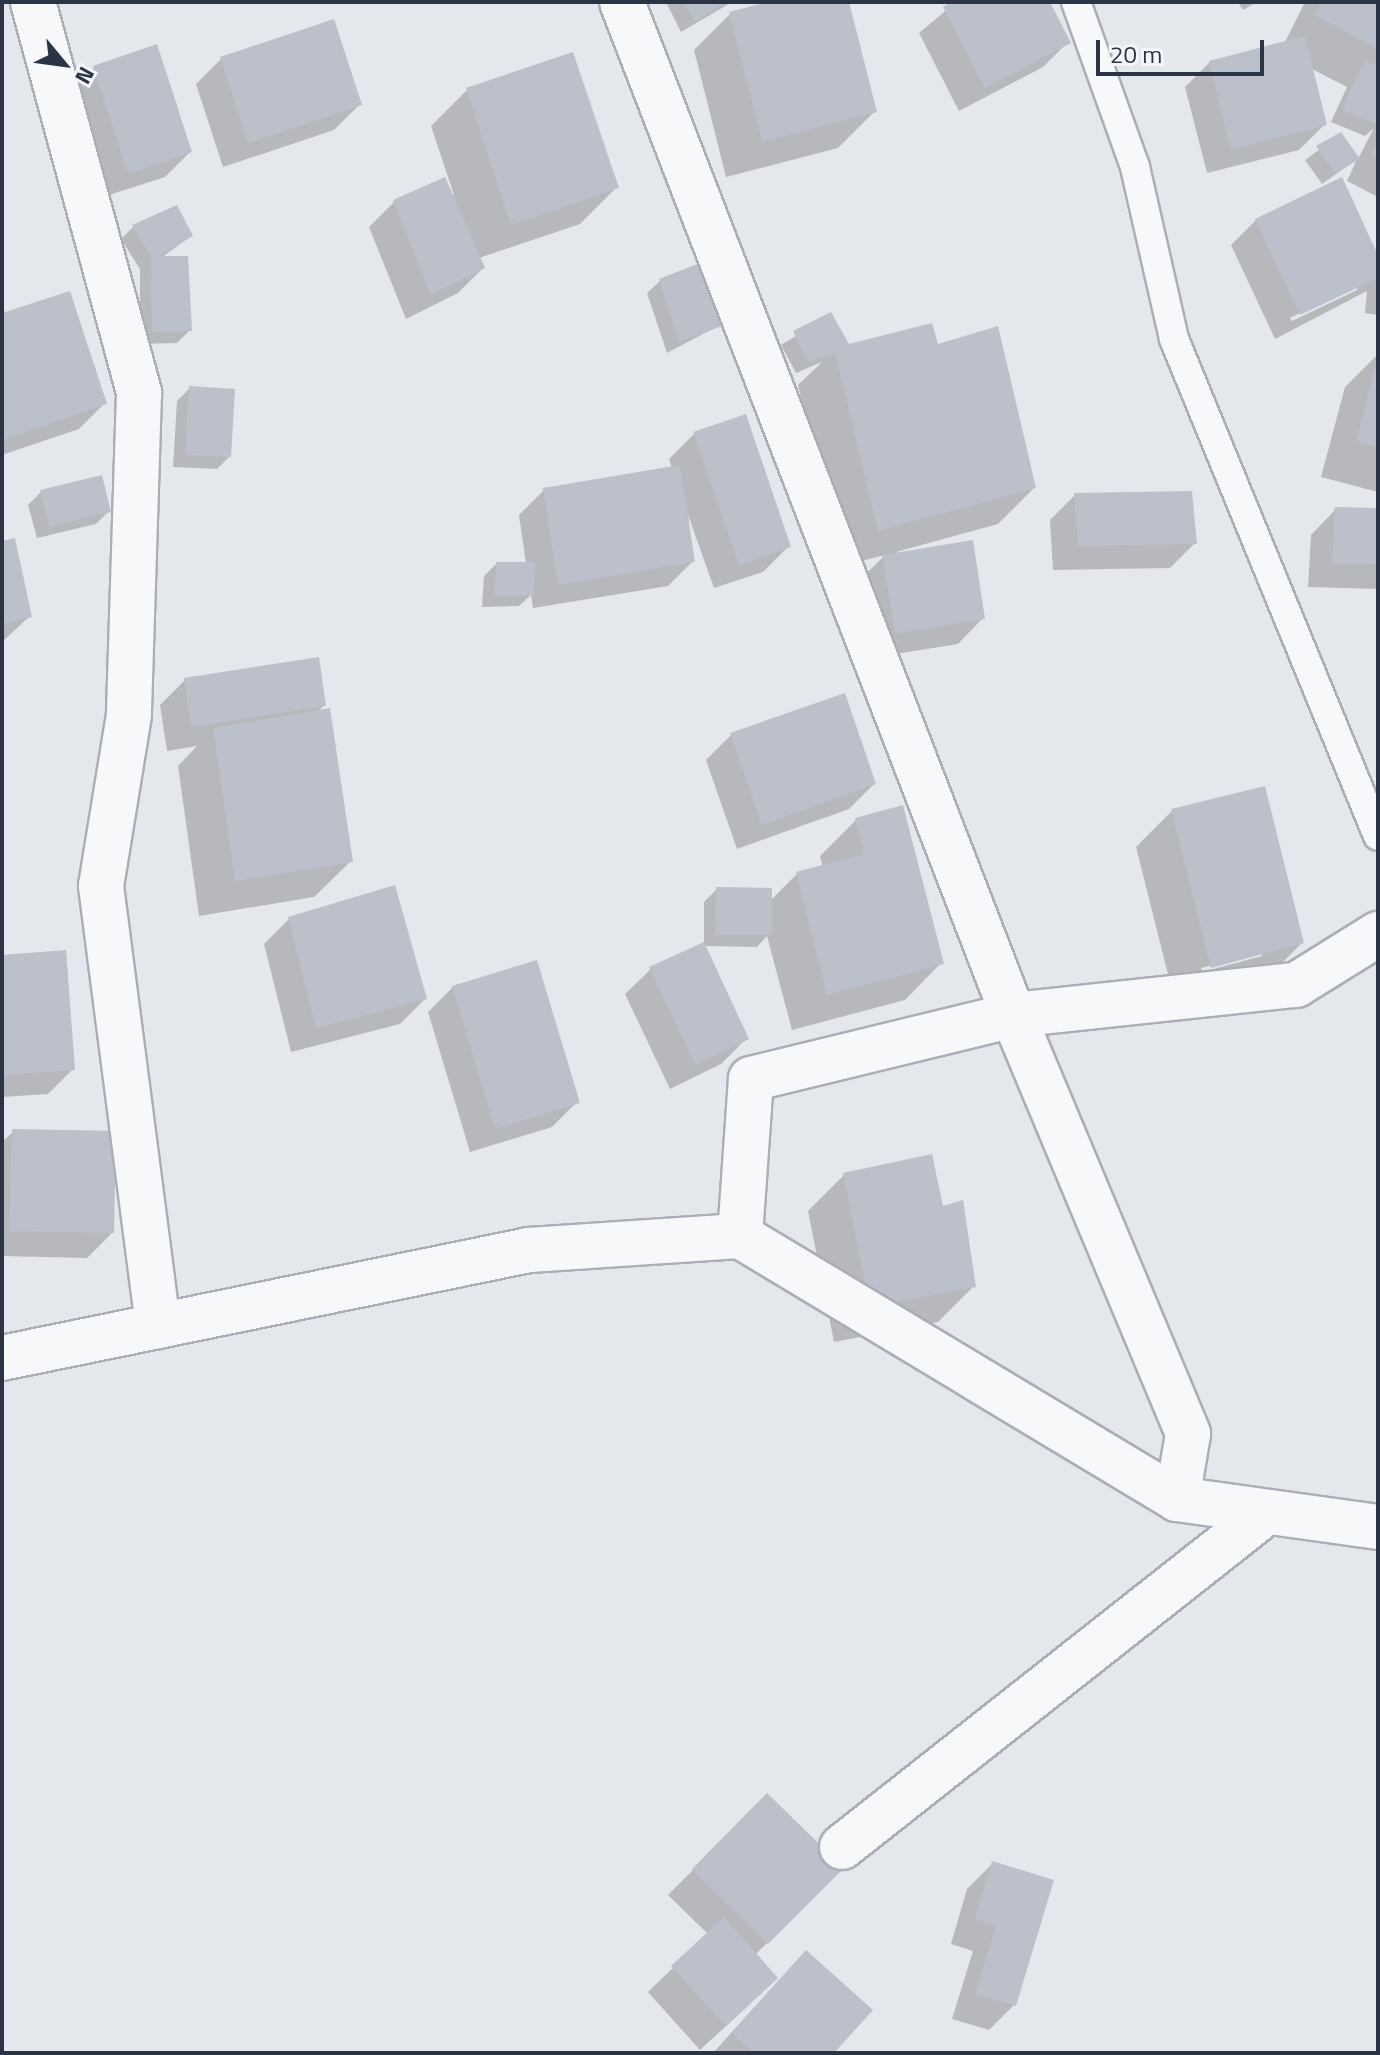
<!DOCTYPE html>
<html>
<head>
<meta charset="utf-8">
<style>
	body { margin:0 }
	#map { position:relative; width:1380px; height:2055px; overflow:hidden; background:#e4e7ec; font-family:"Titillium Web",sans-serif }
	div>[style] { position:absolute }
	.shadow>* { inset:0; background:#0003 }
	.building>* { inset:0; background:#bbc0ca }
	.roads { filter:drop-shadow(2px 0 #a9aeb7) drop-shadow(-2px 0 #a9aeb7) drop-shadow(0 2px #a9aeb7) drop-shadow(0 -2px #a9aeb7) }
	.lane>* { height:28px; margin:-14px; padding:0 14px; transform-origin:14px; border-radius:14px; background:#f7f8fa }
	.street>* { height:44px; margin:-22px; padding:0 22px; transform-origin:22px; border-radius:22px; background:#f7f8fa }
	span { translate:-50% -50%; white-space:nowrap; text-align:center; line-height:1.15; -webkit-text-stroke:7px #f4f6f9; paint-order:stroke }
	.frame { position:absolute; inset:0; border:4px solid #2b3445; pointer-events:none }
	.north { position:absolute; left:24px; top:24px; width:80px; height:80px; -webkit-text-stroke:6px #f4f6f9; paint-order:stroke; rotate:119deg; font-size:22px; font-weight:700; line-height:32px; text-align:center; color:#2b3445 }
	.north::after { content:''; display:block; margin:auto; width:28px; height:36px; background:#2b3445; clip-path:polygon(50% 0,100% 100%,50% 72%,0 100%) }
	.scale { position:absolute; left:1096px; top:40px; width:168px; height:36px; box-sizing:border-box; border:4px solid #2b3445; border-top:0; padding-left:10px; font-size:24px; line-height:28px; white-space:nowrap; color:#2b3445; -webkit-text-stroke:6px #f4f6f9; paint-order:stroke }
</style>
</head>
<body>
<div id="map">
	<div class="shadow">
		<i style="clip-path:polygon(666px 2px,732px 2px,681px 32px)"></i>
		<i style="clip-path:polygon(776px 2px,847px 2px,874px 112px,838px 148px,726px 177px,694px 50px,730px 14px)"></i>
		<i style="clip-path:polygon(956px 2px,1048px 2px,1068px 42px,1043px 67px,959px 111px,919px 33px)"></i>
		<i style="clip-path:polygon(1238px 2px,1257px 2px,1243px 10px)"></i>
		<i style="clip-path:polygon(1305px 2px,1378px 2px,1378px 197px,1347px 181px,1357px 159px,1322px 184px,1305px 160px,1341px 134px,1358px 159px,1374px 128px,1365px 136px,1331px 122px,1347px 87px,1310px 68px,1324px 125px,1299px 150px,1207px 173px,1185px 87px,1210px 62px,1284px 44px)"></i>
		<i style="clip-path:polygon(221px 59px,360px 104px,334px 130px,223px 167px,196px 84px)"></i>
		<i style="clip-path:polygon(94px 68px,190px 152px,165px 177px,103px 197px,69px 93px)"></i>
		<i style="clip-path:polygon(467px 90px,616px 188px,580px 224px,479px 258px,483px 268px,458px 293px,406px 319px,369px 227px,394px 202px,454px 195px,431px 126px)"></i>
		<i style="clip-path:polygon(evenodd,1256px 220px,1378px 258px,1378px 315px,1365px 313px,1367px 291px,1275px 339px,1231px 245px,1256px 220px,1357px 286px,1357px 290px,1292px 321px,1290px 318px,1357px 286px)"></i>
		<i style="clip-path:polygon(133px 227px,191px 236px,161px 258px,190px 330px,177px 343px,140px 344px,140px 269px,121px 239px)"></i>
		<i style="clip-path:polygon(660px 281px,720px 325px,667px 353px,647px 293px)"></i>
		<i style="clip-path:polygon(2px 315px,104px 404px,79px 429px,2px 455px)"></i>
		<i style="clip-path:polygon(830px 315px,848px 346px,936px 347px,1034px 488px,998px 524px,896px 552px,983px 618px,958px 644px,870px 658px,858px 582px,885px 555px,842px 566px,798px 385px,822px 362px,796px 373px,781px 345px)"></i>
		<i style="clip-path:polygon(1378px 354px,1378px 492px,1321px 477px,1345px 387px)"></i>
		<i style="clip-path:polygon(190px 388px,229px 457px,217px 469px,173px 467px,177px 401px)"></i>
		<i style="clip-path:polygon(694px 434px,788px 547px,763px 572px,714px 588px,688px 515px,693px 561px,668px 586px,533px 608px,531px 595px,519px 606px,482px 607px,484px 576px,496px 564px,526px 564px,519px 515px,544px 490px,672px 468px,669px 459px)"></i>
		<i style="clip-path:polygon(41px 492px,109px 511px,96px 524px,37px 538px,28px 505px)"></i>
		<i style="clip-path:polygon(1075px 495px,1195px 543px,1170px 568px,1053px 570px,1050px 520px)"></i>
		<i style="clip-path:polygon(1336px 509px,1378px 510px,1378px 589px,1308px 587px,1311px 535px)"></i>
		<i style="clip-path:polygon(2px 543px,30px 616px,2px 642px)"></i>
		<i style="clip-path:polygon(185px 680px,324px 705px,317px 713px,351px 861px,314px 897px,199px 916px,178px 766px,197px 746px,167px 751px,160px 705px)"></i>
		<i style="clip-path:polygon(731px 735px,874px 784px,849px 809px,737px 849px,706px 760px)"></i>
		<i style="clip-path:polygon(evenodd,1172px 811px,1302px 943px,1266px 979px,1175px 1002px,1136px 847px,1172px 811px,1262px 952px,1262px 956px,1202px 972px,1201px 968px,1262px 952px)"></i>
		<i style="clip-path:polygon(856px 820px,941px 963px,905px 1000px,792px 1030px,767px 936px,757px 947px,704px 946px,746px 1039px,721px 1064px,670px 1089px,625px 994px,651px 969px,704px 944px,704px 902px,717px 889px,770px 901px,797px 874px,823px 867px,820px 856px)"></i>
		<i style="clip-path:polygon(289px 919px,425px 999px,400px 1024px,291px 1052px,264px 944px)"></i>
		<i style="clip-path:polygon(2px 957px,73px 1069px,48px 1094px,2px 1097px)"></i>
		<i style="clip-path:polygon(453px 987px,577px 1102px,552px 1127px,470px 1152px,428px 1012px)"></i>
		<i style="clip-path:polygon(13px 1132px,112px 1233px,87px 1258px,2px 1256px,2px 1142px)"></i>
		<i style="clip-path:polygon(844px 1175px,974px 1286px,938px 1322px,834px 1342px,808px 1211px)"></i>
		<i style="clip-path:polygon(767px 1796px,841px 1868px,755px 1955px,751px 2003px,700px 2050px,648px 1992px,708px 1934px,668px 1895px)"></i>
		<i style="clip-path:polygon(992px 1864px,1014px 2005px,989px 2030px,952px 2019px,973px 1951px,951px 1944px,967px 1889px)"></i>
		<i style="clip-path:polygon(806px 1953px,832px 2053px,713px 2053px,781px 1978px)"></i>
	</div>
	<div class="building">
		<i style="clip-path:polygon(685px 2px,728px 2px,694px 22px)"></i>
		<i style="clip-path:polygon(768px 2px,849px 2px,877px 112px,762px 142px,729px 12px)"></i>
		<i style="clip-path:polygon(951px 2px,1050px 2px,1071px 43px,985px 88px,943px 7px)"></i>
		<i style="clip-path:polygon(1321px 2px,1378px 2px,1378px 49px,1314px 15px)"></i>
		<i style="clip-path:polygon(334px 19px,362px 105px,248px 143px,220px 57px)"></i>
		<i style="clip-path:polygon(1305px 36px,1327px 125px,1231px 150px,1209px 61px)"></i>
		<i style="clip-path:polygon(157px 44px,192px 152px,128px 174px,93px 66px)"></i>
		<i style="clip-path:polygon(573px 52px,619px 188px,511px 225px,466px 88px)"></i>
		<i style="clip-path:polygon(1364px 60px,1378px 66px,1378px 125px,1342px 110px)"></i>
		<i style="clip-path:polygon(1341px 132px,1360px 159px,1335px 173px,1316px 146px)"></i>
		<i style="clip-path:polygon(1378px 141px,1378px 159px,1371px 155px)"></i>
		<i style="clip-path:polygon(445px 177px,485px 268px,431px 295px,393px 200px)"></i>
		<i style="clip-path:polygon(1342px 177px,1378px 255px,1378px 278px,1300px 315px,1255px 219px)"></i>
		<i style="clip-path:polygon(177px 205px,193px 236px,158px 256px,188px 256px,192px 331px,152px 332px,151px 256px,132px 225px)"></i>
		<i style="clip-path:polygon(700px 263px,722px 326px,679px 342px,659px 279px)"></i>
		<i style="clip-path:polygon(70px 291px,107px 404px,2px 440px,2px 313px)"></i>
		<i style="clip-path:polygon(831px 312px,849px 344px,932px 323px,938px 344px,998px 326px,1036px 488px,878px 531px,835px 353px,808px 362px,793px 331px)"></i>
		<i style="clip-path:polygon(1377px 361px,1378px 361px,1378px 447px,1356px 441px)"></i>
		<i style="clip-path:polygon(189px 386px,235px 389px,231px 457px,185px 455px)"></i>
		<i style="clip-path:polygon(746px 414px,791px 547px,739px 565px,693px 432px)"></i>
		<i style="clip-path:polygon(680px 465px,695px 562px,558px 585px,543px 488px)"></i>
		<i style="clip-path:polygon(102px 475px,111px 512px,49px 527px,40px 490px)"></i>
		<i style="clip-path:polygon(1192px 491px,1197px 544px,1078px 546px,1074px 493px)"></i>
		<i style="clip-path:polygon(1335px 507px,1378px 508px,1378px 564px,1332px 563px)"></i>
		<i style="clip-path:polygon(15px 538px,32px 617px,2px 624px,2px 541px)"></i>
		<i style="clip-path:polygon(973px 540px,985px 619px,895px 634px,882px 555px)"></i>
		<i style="clip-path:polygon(496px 562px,535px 562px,534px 595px,494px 596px)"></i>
		<i style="clip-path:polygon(319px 657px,326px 706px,191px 727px,184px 678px)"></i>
		<i style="clip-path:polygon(845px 693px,876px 784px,762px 825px,730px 733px)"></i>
		<i style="clip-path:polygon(330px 708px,353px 862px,235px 881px,213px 728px)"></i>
		<i style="clip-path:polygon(1265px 786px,1304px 943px,1211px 968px,1171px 809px)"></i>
		<i style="clip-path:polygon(903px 805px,944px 964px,827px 995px,796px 872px,864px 854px,855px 818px)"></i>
		<i style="clip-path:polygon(395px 885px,427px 999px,316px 1028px,288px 917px)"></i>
		<i style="clip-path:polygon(716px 887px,772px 888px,772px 935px,715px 935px)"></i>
		<i style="clip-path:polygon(704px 942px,749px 1039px,695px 1065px,649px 967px)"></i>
		<i style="clip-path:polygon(66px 950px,75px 1070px,2px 1075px,2px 955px)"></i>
		<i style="clip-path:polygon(537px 960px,580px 1103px,495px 1129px,452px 986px)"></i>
		<i style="clip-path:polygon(12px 1129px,116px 1131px,114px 1233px,9px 1231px)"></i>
		<i style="clip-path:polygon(932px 1154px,943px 1206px,963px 1200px,976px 1287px,870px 1307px,843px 1173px)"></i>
		<i style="clip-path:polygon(767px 1793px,844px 1868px,768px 1944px,692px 1869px)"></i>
		<i style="clip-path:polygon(992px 1861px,1054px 1880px,1016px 2006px,975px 1995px,996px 1926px,975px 1919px)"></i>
		<i style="clip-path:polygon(724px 1917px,778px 1978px,726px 2026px,671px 1966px)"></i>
		<i style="clip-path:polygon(806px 1950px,873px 2010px,834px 2053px,754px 2053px,731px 2033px)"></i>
	</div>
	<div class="roads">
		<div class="lane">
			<i style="left:1076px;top:2px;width:175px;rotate:70.3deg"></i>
			<i style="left:1135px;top:167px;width:176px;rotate:77.2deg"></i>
			<i style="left:1174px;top:339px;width:537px;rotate:67.68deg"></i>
		</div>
		<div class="street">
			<i style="left:33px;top:2px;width:405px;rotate:74.8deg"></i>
			<i style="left:139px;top:393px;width:322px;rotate:91.8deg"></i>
			<i style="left:129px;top:715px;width:173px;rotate:99.3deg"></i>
			<i style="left:101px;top:886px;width:444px;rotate:82.6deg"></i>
			<i style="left:622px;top:2px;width:1086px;rotate:68.89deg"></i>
			<i style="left:1013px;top:1015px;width:454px;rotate:67.3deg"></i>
			<i style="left:1188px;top:1434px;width:66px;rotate:99.6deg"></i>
			<i style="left:740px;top:1236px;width:510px;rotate:31.04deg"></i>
			<i style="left:1177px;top:1499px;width:203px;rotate:7.9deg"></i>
			<i style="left:2px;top:1358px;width:538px;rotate:-11.58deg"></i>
			<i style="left:529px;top:1250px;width:211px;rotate:-3.8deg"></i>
			<i style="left:740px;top:1236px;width:157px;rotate:-86deg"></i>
			<i style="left:751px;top:1079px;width:270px;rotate:-13.7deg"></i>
			<i style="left:1013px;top:1015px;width:285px;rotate:-6.1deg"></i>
			<i style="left:1296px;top:985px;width:97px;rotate:-31.9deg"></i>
			<i style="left:842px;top:1847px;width:536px;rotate:-38.26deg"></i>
		</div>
	</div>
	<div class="frame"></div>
	<div class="north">N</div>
	<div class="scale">20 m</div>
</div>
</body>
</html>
